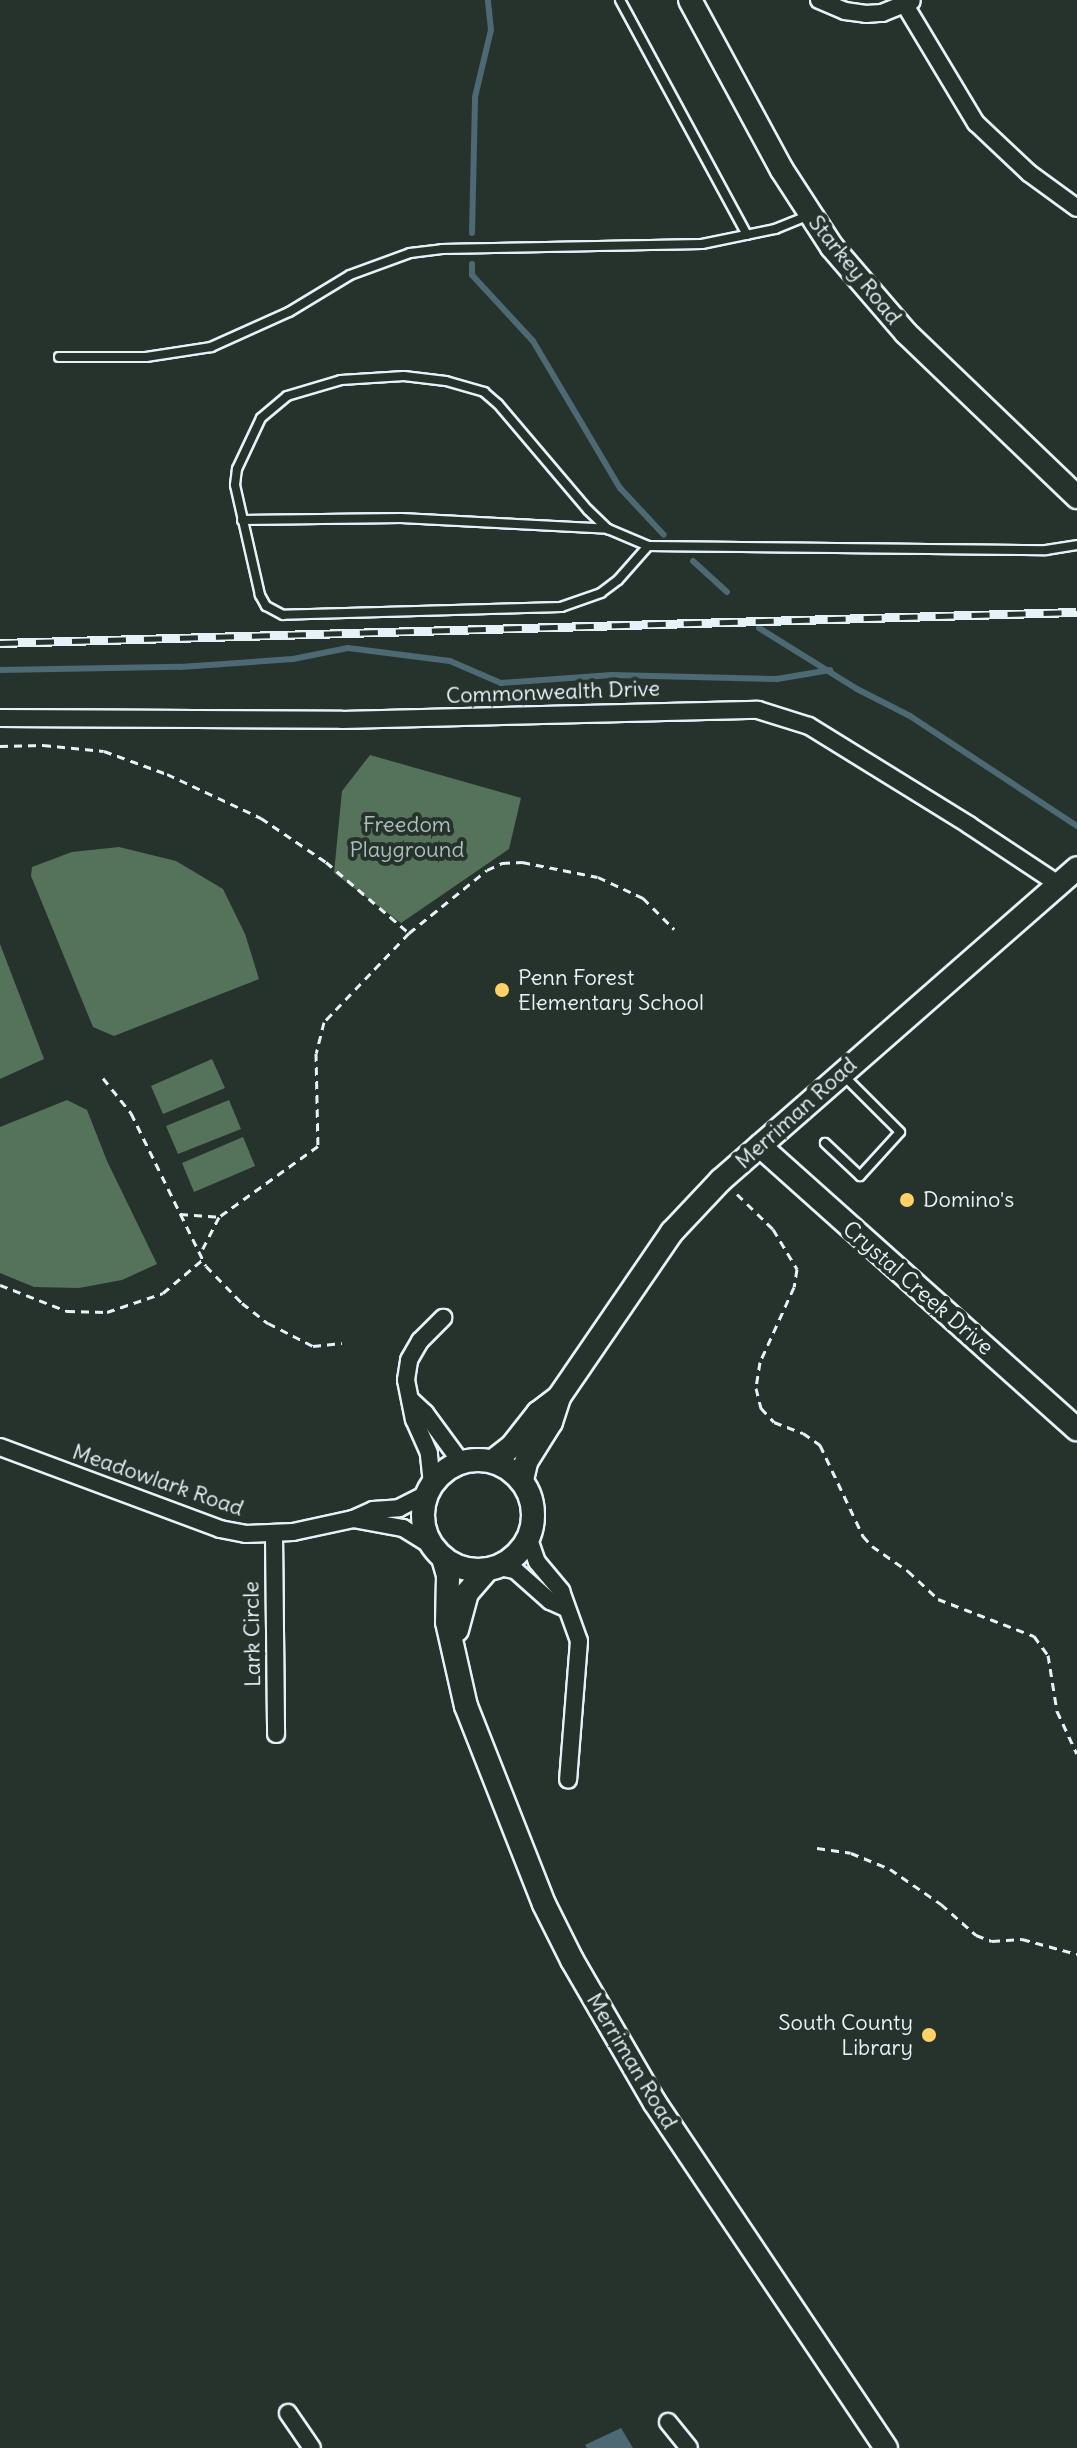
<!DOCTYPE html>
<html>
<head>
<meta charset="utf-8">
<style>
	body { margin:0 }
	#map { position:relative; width:1077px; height:2448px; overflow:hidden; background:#26332d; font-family:Delius,sans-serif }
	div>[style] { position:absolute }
	.green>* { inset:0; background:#55735b }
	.water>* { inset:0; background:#4d6973 }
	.stream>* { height:6px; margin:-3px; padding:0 3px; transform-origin:3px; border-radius:3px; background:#4d6973 }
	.path>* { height:3px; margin-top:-1.5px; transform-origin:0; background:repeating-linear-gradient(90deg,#e8f1f8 0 8px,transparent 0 14px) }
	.roads { filter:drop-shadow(2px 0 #e8f1f8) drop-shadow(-2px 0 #e8f1f8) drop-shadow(0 2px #e8f1f8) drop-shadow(0 -2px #e8f1f8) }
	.lane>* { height:8px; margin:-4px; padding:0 4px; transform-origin:4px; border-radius:4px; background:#26332d }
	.street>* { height:16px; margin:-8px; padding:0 8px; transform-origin:8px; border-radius:8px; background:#26332d }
	.secondary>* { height:22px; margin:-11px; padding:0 11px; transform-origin:11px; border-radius:11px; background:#26332d }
	.secondary>.ring { margin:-11px; padding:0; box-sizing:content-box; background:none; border:22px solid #26332d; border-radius:50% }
	.rail>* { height:9px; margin-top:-4.5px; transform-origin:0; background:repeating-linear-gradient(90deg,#26332d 0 18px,#e8f1f8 0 36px); box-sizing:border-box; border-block:2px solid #e8f1f8 }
	.dots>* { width:22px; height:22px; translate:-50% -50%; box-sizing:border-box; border:4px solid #26332d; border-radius:50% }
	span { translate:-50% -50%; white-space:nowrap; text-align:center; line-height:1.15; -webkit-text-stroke:8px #26332d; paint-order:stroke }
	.street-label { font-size:22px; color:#e8f1f8 }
	.park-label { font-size:22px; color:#adbfb9 }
	.poi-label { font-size:22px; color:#e8f1f8 }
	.left { translate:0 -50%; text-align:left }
	.right { translate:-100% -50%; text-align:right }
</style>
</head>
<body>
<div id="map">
	<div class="green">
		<i style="clip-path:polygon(370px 755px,521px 798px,509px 849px,401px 923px,334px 873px,342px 791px)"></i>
		<i style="clip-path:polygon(119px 847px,176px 861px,223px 889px,245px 934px,259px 979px,114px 1036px,93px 1027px,31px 876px,32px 867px,72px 852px)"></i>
		<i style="clip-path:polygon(0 944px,44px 1059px,0 1079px)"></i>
		<i style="clip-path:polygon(212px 1059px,225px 1088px,163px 1114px,151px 1086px)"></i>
		<i style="clip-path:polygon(67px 1100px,87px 1110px,107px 1161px,157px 1264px,122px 1280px,79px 1288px,34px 1287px,0 1273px,0 1127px)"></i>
		<i style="clip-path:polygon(229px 1100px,241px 1129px,178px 1154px,166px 1126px)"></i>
		<i style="clip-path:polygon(243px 1137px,255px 1166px,194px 1192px,182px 1163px)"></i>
	</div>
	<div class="water">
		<i style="clip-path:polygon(621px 2428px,633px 2448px,587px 2448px,585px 2445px)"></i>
	</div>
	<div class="stream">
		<i style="left:472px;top:233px;width:136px;rotate:-88.7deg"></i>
		<i style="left:475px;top:97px;width:69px;rotate:-76.6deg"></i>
		<i style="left:491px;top:30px;width:30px;rotate:-96deg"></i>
		<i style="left:472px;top:264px;width:11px;rotate:90deg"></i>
		<i style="left:472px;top:275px;width:90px;rotate:47.3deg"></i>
		<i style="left:533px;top:341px;width:171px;rotate:59.4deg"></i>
		<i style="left:620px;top:488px;width:64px;rotate:46.9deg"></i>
		<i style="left:693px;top:561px;width:46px;rotate:42.4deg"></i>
		<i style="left:759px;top:628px;width:115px;rotate:31.9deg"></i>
		<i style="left:857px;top:689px;width:59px;rotate:27deg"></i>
		<i style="left:910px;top:716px;width:200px;rotate:33.4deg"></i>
		<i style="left:0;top:670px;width:180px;rotate:-1deg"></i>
		<i style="left:180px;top:667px;width:113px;rotate:-4deg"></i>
		<i style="left:293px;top:659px;width:56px;rotate:-11.3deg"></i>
		<i style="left:348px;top:648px;width:103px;rotate:7.3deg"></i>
		<i style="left:450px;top:661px;width:56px;rotate:23.3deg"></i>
		<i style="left:501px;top:683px;width:111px;rotate:-4.1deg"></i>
		<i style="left:612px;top:675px;width:165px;rotate:1.4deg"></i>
		<i style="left:777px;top:679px;width:54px;rotate:-9.6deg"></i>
	</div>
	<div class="path">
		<i style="left:0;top:746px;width:43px;rotate:-1.3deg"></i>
		<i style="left:43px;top:745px;width:61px;rotate:5.6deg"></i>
		<i style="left:104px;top:751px;width:67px;rotate:20.1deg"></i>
		<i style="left:167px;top:774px;width:104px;rotate:25.1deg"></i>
		<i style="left:261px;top:818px;width:78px;rotate:34.1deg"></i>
		<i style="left:326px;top:862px;width:109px;rotate:40.5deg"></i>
		<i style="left:409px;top:933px;width:123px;rotate:133.7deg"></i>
		<i style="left:324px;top:1022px;width:32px;rotate:104deg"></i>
		<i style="left:316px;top:1053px;width:93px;rotate:88.8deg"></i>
		<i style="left:318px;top:1146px;width:122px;rotate:144.4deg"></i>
		<i style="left:219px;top:1217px;width:42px;rotate:117.2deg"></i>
		<i style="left:409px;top:933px;width:100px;rotate:-38.9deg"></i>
		<i style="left:487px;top:870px;width:17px;rotate:-25deg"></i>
		<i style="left:502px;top:863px;width:20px;rotate:-3deg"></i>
		<i style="left:522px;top:862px;width:77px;rotate:11.2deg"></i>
		<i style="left:598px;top:877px;width:50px;rotate:25deg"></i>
		<i style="left:643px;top:898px;width:44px;rotate:45deg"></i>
		<i style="left:103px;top:1078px;width:45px;rotate:51.3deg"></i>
		<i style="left:131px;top:1113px;width:170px;rotate:63.9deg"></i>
		<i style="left:206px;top:1266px;width:52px;rotate:45.8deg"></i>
		<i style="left:242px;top:1303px;width:33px;rotate:38deg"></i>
		<i style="left:268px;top:1323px;width:51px;rotate:27.1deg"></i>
		<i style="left:313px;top:1346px;width:29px;rotate:-6deg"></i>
		<i style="left:737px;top:1194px;width:50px;rotate:44.2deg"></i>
		<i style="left:773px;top:1229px;width:47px;rotate:59deg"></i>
		<i style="left:797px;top:1269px;width:18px;rotate:99deg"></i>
		<i style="left:794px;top:1287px;width:82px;rotate:114.4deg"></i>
		<i style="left:760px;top:1362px;width:26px;rotate:99deg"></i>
		<i style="left:756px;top:1388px;width:21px;rotate:76deg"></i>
		<i style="left:761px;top:1408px;width:19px;rotate:47deg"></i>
		<i style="left:774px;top:1422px;width:31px;rotate:21deg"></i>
		<i style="left:803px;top:1433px;width:21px;rotate:35deg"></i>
		<i style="left:820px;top:1445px;width:101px;rotate:64.7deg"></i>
		<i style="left:863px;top:1536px;width:13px;rotate:48deg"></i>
		<i style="left:872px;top:1546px;width:44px;rotate:34.8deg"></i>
		<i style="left:908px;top:1571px;width:41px;rotate:43deg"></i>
		<i style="left:938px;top:1599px;width:103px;rotate:21.1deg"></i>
		<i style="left:1034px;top:1636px;width:24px;rotate:54deg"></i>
		<i style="left:1048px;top:1655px;width:57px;rotate:80.9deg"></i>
		<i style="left:1057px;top:1711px;width:47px;rotate:65.1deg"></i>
		<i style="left:180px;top:1214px;width:39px;rotate:4deg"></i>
		<i style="left:0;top:1285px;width:72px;rotate:21.2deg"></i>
		<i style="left:67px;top:1311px;width:40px;rotate:1.4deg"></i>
		<i style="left:107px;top:1312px;width:59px;rotate:-18.7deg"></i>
		<i style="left:163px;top:1293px;width:51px;rotate:-40.2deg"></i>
		<i style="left:817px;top:1848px;width:34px;rotate:8deg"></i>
		<i style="left:851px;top:1853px;width:42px;rotate:22.3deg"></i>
		<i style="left:890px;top:1869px;width:62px;rotate:34.5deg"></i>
		<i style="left:941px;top:1904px;width:47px;rotate:41.5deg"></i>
		<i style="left:976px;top:1935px;width:17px;rotate:21deg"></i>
		<i style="left:992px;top:1941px;width:30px;rotate:-4deg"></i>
		<i style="left:1022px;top:1939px;width:57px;rotate:15.3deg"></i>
	</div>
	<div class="roads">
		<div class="lane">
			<i style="left:620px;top:0;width:267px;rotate:61.6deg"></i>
			<i style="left:59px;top:357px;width:87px"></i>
			<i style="left:146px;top:357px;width:66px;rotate:-8.7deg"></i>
			<i style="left:211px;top:347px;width:85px;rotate:-24.2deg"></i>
			<i style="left:289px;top:312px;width:71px;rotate:-31.2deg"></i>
			<i style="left:350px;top:275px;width:64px;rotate:-20.1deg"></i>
			<i style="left:410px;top:253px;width:32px;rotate:-7deg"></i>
			<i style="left:442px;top:249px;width:260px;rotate:-1.1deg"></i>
			<i style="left:702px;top:244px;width:75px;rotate:-11.6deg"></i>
			<i style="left:775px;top:229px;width:37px;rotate:-22deg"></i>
			<i style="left:242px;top:520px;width:159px;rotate:-0.7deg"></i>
			<i style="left:401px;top:518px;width:207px;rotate:3deg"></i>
			<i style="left:648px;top:546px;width:45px;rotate:131.4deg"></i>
			<i style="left:618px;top:580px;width:21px;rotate:143deg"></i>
			<i style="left:601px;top:593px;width:42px;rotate:160.7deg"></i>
			<i style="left:561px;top:607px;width:278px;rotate:178.4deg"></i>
			<i style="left:283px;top:615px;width:19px;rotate:-152deg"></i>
			<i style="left:266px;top:606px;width:13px;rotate:-119deg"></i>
			<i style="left:260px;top:595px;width:113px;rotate:-102.8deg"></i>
			<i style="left:235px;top:485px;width:16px;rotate:-83deg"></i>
			<i style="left:237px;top:469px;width:56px;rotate:-64.8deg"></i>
			<i style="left:261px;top:418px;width:34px;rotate:-40deg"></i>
			<i style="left:287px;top:396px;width:56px;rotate:-16.5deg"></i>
			<i style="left:341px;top:380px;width:63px;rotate:-3.6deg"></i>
			<i style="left:404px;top:376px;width:42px;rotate:6.8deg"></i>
			<i style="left:446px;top:381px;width:40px;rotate:16deg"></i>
			<i style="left:484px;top:392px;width:18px;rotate:41deg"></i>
			<i style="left:498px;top:404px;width:139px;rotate:49.7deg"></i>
			<i style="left:588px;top:510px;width:28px;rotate:44deg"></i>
			<i style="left:608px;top:529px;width:43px;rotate:23deg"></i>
			<i style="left:648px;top:546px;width:398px;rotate:0.6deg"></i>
			<i style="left:1046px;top:550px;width:31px;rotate:-9deg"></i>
			<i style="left:825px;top:1143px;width:48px;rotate:43.3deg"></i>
			<i style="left:860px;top:1176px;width:59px;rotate:-47.7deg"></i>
			<i style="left:900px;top:1132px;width:81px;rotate:-135deg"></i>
		</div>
		<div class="street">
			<i style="left:819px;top:0;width:28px;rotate:23deg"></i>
			<i style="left:845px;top:11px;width:21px;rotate:8deg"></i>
			<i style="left:866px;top:14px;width:16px;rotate:-4deg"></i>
			<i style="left:882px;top:13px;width:32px;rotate:-22deg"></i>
			<i style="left:905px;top:5px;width:138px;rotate:59deg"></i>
			<i style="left:976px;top:123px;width:73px;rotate:43.3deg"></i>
			<i style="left:1029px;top:173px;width:59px;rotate:36.1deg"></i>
			<i style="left:0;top:718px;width:342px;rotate:0.3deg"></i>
			<i style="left:342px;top:720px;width:416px;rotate:-1.4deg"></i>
			<i style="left:758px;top:710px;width:53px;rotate:17.4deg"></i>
			<i style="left:809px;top:726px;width:188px;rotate:31.7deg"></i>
			<i style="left:969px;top:825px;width:107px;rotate:33.5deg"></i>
			<i style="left:410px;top:1399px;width:21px;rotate:43deg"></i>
			<i style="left:425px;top:1413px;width:61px;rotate:53.7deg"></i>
			<i style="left:0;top:1447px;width:235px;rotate:20.4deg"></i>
			<i style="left:220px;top:1529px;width:26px;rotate:11deg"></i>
			<i style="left:246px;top:1534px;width:47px;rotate:-2.4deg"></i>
			<i style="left:293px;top:1532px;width:61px;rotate:-12.2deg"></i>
			<i style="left:353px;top:1519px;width:22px;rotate:-24deg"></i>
			<i style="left:373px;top:1510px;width:26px;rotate:-4deg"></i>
			<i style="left:399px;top:1508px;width:31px;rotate:-27deg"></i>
			<i style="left:432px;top:1484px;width:31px;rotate:-96deg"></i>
			<i style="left:429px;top:1453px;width:36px;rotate:-114deg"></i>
			<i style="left:414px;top:1420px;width:41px;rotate:-101.3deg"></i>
			<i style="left:406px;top:1380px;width:20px;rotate:-81deg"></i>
			<i style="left:409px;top:1360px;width:22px;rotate:-60deg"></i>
			<i style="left:420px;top:1341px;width:33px;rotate:-45deg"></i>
			<i style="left:353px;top:1519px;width:51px;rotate:10.2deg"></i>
			<i style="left:403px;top:1528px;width:36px;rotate:32deg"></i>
			<i style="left:274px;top:1534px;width:200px;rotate:89.4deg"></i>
			<i style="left:529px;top:1539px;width:24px;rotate:71deg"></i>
			<i style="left:537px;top:1562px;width:38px;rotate:50deg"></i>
			<i style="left:561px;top:1591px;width:53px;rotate:70.2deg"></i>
			<i style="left:579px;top:1641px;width:139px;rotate:94.5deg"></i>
			<i style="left:499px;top:1567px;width:16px;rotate:11deg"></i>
			<i style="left:515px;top:1570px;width:47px;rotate:41.5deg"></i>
			<i style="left:550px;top:1601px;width:17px;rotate:24deg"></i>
			<i style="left:288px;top:2413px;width:42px;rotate:55.6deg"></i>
			<i style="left:668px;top:2422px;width:33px;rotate:51deg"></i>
		</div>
		<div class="secondary">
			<i style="left:690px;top:0;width:193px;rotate:61.6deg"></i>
			<i style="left:782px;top:170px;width:92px;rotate:57deg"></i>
			<i style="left:832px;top:247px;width:113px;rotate:49.3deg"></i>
			<i style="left:906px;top:333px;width:237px;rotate:43.8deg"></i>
			<i style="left:760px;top:1146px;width:425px;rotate:41.8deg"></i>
			<i class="ring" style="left:423px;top:1460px;width:88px;height:88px"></i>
			<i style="left:493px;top:1461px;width:24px;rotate:-38deg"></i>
			<i style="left:512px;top:1446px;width:42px;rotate:-51.8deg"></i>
			<i style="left:538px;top:1413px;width:26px;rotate:-37deg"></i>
			<i style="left:522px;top:1480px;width:18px;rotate:-77deg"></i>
			<i style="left:526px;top:1462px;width:47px;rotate:-58deg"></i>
			<i style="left:551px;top:1422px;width:26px;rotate:-72deg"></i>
			<i style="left:559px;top:1397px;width:200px;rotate:-55.6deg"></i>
			<i style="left:672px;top:1232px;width:71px;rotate:-46.7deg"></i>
			<i style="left:721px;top:1180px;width:473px;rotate:-41.2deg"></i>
			<i style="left:443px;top:1558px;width:19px;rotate:74deg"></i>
			<i style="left:448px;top:1576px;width:46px;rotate:91.2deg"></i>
			<i style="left:447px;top:1622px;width:86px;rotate:77.3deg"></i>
			<i style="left:466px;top:1706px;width:213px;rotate:68.5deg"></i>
			<i style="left:544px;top:1904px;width:63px;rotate:63.4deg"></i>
			<i style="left:572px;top:1960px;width:165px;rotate:59.9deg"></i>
			<i style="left:655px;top:2103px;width:415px;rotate:56.2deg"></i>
			<i style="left:457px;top:1630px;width:38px;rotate:-75deg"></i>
			<i style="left:467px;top:1593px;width:30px;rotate:-49deg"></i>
		</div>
	</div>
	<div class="rail">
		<i style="left:0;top:643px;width:1077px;rotate:-1.65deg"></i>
	</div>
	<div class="dots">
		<i style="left:502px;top:990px;background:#ffd166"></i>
		<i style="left:907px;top:1200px;background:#ffd166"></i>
		<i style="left:929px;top:2035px;background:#ffd166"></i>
	</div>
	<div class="street-label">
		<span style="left:855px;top:270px;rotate:51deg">Starkey Road</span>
		<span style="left:553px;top:692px;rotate:-2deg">Commonwealth Drive</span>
		<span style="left:796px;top:1113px;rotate:-42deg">Merriman Road</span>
		<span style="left:918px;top:1288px;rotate:41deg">Crystal Creek Drive</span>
		<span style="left:158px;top:1480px;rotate:19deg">Meadowlark Road</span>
		<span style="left:252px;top:1634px;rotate:-91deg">Lark Circle</span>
		<span style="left:632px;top:2061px;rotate:59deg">Merriman Road</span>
	</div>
	<div class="park-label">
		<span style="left:407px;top:837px">Freedom<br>Playground</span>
	</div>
	<div class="poi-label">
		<span class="left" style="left:518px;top:990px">Penn Forest<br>Elementary School</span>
		<span class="left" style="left:923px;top:1200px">Domino's</span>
		<span class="right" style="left:913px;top:2035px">South County<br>Library</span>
	</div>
</div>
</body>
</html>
